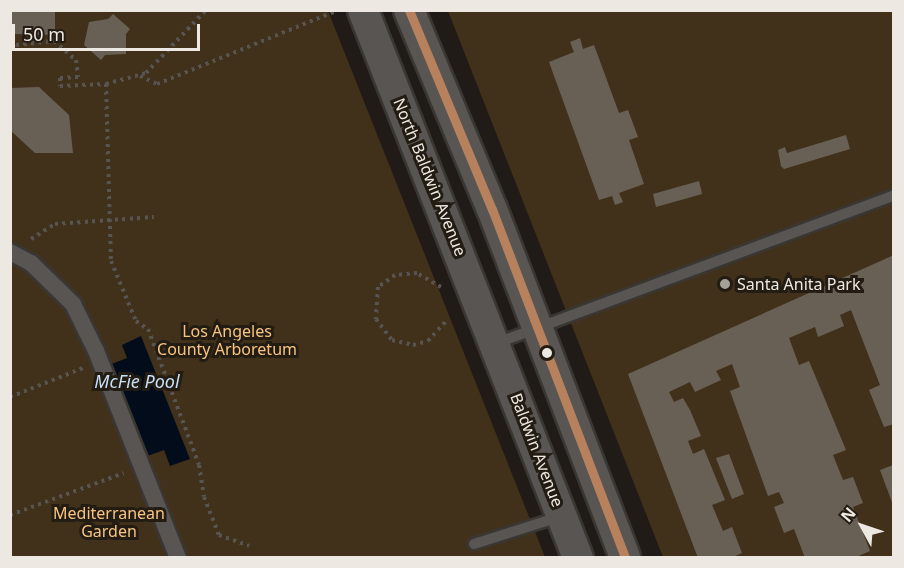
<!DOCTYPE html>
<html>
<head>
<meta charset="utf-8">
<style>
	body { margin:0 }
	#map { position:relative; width:904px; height:568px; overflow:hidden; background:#201b16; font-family:"Noto Sans",sans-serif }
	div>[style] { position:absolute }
	.green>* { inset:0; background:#41311b }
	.water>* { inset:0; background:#030c1b }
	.building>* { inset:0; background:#696055 }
	.path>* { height:4px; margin-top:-2px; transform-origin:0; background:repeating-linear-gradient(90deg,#575451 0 3px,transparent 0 7.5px) }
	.roads { filter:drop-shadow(2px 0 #3a3733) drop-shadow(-2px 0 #3a3733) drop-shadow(0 2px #3a3733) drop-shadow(0 -2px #3a3733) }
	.service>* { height:10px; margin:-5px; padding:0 5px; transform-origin:5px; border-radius:5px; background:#585552 }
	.pedestrian>* { height:16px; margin:-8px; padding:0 8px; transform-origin:8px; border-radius:8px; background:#585552 }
	.secondary>* { height:30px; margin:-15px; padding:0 15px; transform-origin:15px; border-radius:15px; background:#585552 }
	.bus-1>* { height:9px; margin:-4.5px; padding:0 4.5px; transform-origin:4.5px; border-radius:4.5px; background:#b6815c }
	.dots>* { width:16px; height:16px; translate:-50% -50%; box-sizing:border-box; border:3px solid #231c13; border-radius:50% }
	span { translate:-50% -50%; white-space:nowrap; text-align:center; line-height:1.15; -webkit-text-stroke:6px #231c13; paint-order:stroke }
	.street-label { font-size:16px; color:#eee8e2 }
	.poi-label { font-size:16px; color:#eee8e2 }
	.left { translate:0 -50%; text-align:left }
	.park-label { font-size:16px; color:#f8c480 }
	.water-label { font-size:18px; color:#c7dff7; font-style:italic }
	.frame { position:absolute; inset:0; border:12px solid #eee8e2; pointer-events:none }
	.north { position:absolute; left:832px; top:496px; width:60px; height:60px; -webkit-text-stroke:4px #231c13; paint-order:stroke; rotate:310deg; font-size:16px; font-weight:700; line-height:24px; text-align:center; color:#eee8e2 }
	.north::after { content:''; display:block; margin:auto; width:21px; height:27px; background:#eee8e2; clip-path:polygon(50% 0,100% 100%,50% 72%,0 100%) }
	.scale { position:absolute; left:12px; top:24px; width:188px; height:27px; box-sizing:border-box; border:3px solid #eee8e2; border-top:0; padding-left:8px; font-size:18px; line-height:21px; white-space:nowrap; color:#eee8e2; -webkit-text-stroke:4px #231c13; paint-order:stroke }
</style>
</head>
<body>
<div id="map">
	<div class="green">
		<i style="clip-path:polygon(11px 11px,328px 11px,545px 557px,11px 557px)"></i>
		<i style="clip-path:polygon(448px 11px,893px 11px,893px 557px,663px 557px)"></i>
	</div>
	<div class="water">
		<i style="clip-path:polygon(141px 336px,190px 459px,170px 466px,164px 450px,145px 457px,109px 365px,127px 358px,122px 345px)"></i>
	</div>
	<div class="building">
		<i style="clip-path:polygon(10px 10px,55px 10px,55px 35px,14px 34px,10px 38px)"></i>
		<i style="clip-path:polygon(113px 14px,130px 29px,126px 34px,126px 54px,105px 55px,101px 60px,84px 45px,89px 22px,108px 19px)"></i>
		<i style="clip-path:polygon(580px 38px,583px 49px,594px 45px,619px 113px,628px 110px,638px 137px,629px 140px,644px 184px,619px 193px,623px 202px,615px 205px,612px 196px,599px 200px,549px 62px,574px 52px,570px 42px)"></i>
		<i style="clip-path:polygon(39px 87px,69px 115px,73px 153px,35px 153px,10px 130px,10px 88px)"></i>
		<i style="clip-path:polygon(846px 135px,850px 149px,784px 169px,781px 166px,778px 150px,785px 147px,787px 153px)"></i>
		<i style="clip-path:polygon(699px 181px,702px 194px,656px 207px,653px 194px)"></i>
		<i style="clip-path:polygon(894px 255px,894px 424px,884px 427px,869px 390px,880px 385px,851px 310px,840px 315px,844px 326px,818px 337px,815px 327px,789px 338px,799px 365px,809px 361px,846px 450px,833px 455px,843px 480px,853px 477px,863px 503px,853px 507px,870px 551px,854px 558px,805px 558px,794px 529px,784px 533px,774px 507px,784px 503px,779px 492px,768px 496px,730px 391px,740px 387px,732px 364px,716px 371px,721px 380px,695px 392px,690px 382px,669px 392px,674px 402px,683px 398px,690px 410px,701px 436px,688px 441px,693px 454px,704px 449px,725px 500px,712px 505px,723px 531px,732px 527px,742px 553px,731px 558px,698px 558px,628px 374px)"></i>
		<i style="clip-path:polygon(729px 454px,744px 494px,732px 499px,716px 458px)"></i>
		<i style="clip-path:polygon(893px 465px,894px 467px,893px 505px,880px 470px)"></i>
	</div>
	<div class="path">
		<i style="left:10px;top:40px;width:8px;rotate:40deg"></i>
		<i style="left:16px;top:45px;width:38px;rotate:-6deg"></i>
		<i style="left:54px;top:41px;width:29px;rotate:41deg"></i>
		<i style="left:76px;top:60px;width:17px;rotate:83deg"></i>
		<i style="left:78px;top:77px;width:18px;rotate:177deg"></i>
		<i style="left:60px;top:78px;width:8px;rotate:90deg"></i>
		<i style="left:60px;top:86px;width:46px;rotate:-2.5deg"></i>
		<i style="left:106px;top:84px;width:41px;rotate:-15.4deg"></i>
		<i style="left:146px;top:73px;width:87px;rotate:-46.4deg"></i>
		<i style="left:140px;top:76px;width:19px;rotate:25deg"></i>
		<i style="left:157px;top:84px;width:193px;rotate:-22.2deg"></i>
		<i style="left:106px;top:84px;width:177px;rotate:88.4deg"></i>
		<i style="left:111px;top:261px;width:65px;rotate:67.4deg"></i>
		<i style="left:136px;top:321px;width:14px;rotate:34deg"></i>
		<i style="left:148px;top:329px;width:145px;rotate:69.4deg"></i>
		<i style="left:199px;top:465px;width:32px;rotate:81deg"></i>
		<i style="left:204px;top:497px;width:41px;rotate:68.5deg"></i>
		<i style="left:219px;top:535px;width:32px;rotate:20deg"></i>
		<i style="left:31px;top:239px;width:28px;rotate:-32deg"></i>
		<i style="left:55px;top:224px;width:99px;rotate:-4deg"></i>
		<i style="left:441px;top:287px;width:28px;rotate:-150deg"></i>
		<i style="left:417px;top:273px;width:22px;rotate:175deg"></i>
		<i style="left:395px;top:275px;width:21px;rotate:145deg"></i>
		<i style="left:378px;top:287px;width:32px;rotate:94deg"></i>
		<i style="left:376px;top:319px;width:26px;rotate:53deg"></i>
		<i style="left:392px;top:340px;width:22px;rotate:13deg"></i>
		<i style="left:413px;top:345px;width:16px;rotate:-15deg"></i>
		<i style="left:428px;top:341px;width:30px;rotate:-48deg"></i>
		<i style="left:10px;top:397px;width:79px;rotate:-21.7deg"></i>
		<i style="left:10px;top:515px;width:121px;rotate:-20.2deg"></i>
	</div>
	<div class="roads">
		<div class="service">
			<i style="left:497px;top:343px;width:424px;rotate:-20.4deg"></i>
			<i style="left:474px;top:544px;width:89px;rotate:-17.6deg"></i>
		</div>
		<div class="pedestrian">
			<i style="left:10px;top:252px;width:24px;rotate:28deg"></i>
			<i style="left:31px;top:263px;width:59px;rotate:44.3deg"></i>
			<i style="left:73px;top:304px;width:52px;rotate:63.9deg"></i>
			<i style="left:96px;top:351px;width:223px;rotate:68.4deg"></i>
		</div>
		<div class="secondary">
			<i style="left:363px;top:10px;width:589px;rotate:68.58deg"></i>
			<i style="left:409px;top:10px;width:216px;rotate:67.4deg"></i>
			<i style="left:492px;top:209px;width:373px;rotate:69.1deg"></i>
		</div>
	</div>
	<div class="bus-1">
		<i style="left:409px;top:10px;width:216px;rotate:67.4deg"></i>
		<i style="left:492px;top:209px;width:373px;rotate:69.1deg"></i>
	</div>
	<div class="dots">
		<i style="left:725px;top:284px;background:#a6a09b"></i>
		<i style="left:547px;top:353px;background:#eee8e2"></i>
	</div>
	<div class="street-label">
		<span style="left:430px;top:177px;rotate:68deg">North Baldwin Avenue</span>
		<span style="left:537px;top:450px;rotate:69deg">Baldwin Avenue</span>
	</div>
	<div class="poi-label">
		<span class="left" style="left:737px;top:284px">Santa Anita Park</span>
	</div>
	<div class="park-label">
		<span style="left:227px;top:340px">Los Angeles<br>County Arboretum</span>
		<span style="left:109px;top:522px">Mediterranean<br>Garden</span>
	</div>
	<div class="water-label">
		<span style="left:137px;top:381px">McFie Pool</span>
	</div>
	<div class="frame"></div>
	<div class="north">N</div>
	<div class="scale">50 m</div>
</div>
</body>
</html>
